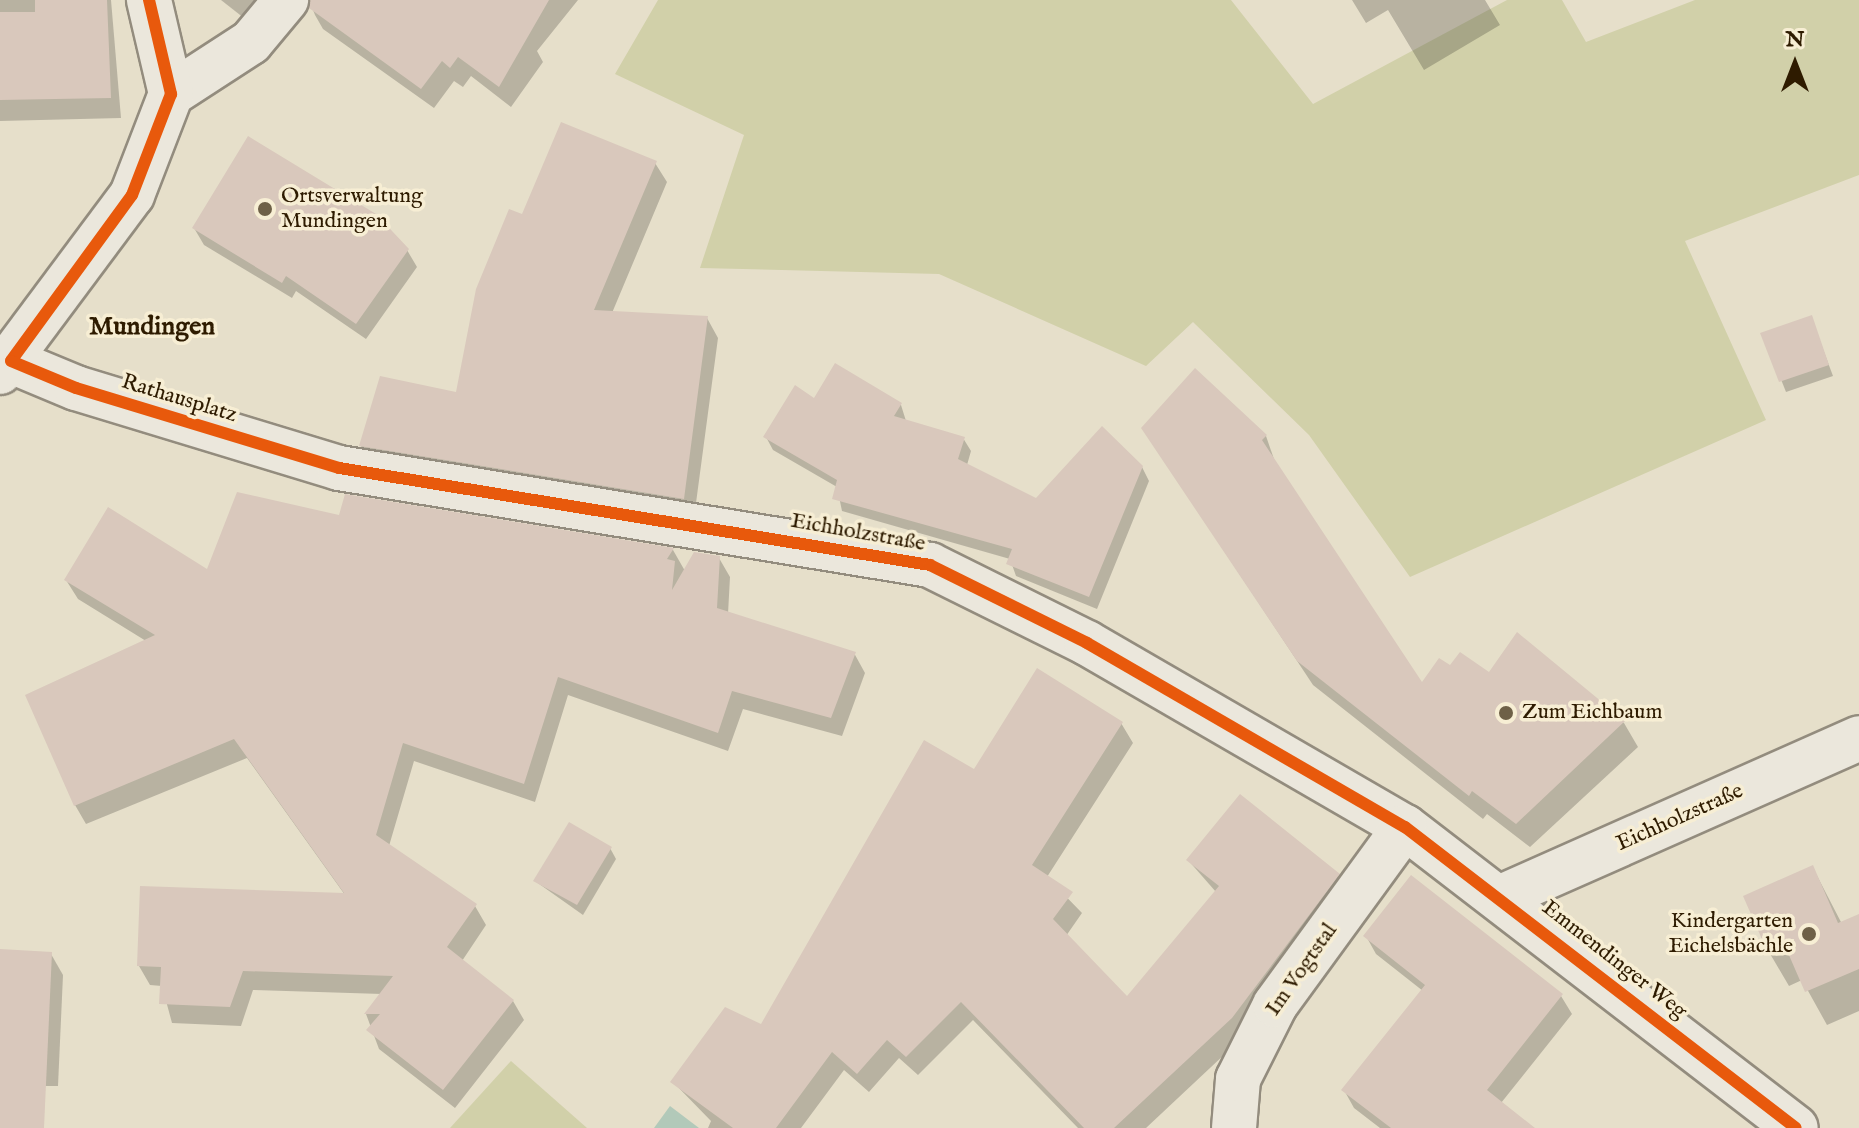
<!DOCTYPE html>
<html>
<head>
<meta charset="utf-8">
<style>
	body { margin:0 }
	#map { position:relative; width:1859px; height:1128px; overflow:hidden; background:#e6dfca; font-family:"IM FELL English",serif }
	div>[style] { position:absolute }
	.green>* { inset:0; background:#d1d0a9 }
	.water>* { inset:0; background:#b2c9b9 }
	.shadow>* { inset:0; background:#0003 }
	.building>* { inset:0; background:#d9c8bc }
	.roads { filter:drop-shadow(2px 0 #938c7e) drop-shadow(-2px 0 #938c7e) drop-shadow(0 2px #938c7e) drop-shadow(0 -2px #938c7e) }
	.street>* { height:44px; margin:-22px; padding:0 22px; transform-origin:22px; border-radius:22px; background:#ebe7dc }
	.secondary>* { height:44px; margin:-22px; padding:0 22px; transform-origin:22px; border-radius:22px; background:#ebe7dc }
	.cycleway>* { height:12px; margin:-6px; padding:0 6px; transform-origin:6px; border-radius:6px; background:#e8590c }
	.dots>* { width:22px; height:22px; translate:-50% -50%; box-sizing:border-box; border:4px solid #f7eed4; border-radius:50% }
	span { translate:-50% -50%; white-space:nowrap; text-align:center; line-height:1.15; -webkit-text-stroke:7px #f7eed4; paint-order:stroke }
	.poi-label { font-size:22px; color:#2e1b00 }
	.left { translate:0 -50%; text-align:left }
	.right { translate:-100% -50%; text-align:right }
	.street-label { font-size:22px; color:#2e1b00 }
	.quarter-label { font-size:26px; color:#2e1b00; font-weight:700 }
	.north { position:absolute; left:1755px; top:24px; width:80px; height:80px; -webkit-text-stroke:6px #f7eed4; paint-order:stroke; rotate:0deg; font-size:22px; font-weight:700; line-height:32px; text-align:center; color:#2e1b00 }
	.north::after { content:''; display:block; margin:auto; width:28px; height:36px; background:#2e1b00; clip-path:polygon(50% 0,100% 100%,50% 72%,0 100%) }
</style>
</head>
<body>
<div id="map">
	<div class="green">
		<i style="clip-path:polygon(658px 0,1231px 0,1313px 104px,1507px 0,1562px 0,1586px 42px,1695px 0,1859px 0,1859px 175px,1685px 241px,1766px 420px,1410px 577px,1309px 435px,1193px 322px,1146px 366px,939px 274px,700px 268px,744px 135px,615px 74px)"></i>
		<i style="clip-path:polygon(511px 1061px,587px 1128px,450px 1128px)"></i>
	</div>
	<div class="water">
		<i style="clip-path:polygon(670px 1106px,699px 1128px,654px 1128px)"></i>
	</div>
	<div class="shadow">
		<i style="clip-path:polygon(0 0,111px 0,121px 118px,0 121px)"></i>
		<i style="clip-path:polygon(221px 0,286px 0,258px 29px)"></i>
		<i style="clip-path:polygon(309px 0,578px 0,537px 51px,543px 62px,511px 107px,471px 76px,463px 87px,454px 81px,434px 108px,323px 29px,315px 15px,431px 93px,315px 15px)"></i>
		<i style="clip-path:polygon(1352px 0,1485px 0,1500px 25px,1424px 70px,1388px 10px,1366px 23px)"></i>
		<i style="clip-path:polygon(655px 163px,667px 182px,612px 313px,707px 318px,718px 338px,694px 518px,373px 465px,361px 446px,457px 395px,523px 217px)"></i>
		<i style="clip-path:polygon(194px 228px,407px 250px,417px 267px,366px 339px,296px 291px,292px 298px,204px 245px)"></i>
		<i style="clip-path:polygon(1811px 317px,1833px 376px,1786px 392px,1763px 334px)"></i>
		<i style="clip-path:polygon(815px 401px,901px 405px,906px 421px,963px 438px,971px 451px,967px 465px,1036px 500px,1142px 467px,1149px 481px,1097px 609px,1016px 576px,1010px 559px,842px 511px,837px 487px,773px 450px,766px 437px)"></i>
		<i style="clip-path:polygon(1143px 428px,1266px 436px,1276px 465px,1422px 686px,1450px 667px,1489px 674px,1518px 635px,1624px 723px,1638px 747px,1530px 847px,1487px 814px,1483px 819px,1313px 685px)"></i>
		<i style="clip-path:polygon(340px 517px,673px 550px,685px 571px,719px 558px,730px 577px,728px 614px,854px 653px,865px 673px,842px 736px,743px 709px,728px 751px,568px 695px,535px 802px,414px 761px,389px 846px,475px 906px,486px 925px,462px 961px,513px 1001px,524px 1020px,455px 1108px,379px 1049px,366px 1014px,382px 994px,253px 990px,241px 1026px,172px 1023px,162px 986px,150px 985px,139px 966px,345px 895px,247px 758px,86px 824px,75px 805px,146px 641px,78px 599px,66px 580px,208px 572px)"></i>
		<i style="clip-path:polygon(1121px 723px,1133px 743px,1047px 877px,1082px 913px,1066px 936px,1128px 999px,1216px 892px,1188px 860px,1338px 875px,1349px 895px,1242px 1038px,1146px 1128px,1078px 1128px,973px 1020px,918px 1075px,899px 1058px,869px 1092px,844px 1070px,801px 1128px,708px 1128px,711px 1121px,673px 1082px,762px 1027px,975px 772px)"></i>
		<i style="clip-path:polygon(610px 848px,616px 859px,583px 915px,535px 881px)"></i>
		<i style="clip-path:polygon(1813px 868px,1842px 924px,1859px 917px,1859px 1011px,1827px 1025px,1802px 980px,1789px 986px,1769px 952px)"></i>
		<i style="clip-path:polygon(1366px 936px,1561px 996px,1572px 1014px,1501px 1103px,1533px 1128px,1380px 1128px,1354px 1108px,1344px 1090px,1423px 991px,1376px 954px)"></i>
		<i style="clip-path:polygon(0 951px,51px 954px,63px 975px,58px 1086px,0 1086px)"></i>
	</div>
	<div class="building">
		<i style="clip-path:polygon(35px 0,107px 0,111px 98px,0 100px,0 12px,35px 12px)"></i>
		<i style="clip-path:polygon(310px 0,549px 0,499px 87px,458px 57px,450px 68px,442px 61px,421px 89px,309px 8px)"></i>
		<i style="clip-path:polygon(561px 122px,657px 161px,594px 310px,708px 316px,684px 499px,359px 446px,380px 376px,456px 392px,476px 289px,509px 209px,522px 214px)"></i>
		<i style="clip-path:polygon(248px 136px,376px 214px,409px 249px,356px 324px,286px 276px,282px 283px,192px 228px)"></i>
		<i style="clip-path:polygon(1812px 315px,1829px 365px,1779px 382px,1760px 333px)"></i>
		<i style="clip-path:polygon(835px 363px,902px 403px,894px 416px,965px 437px,958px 459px,1036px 498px,1102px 426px,1143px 466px,1089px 597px,1006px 564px,1012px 549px,832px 499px,837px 480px,763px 437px,795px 385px,814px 398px)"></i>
		<i style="clip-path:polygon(1195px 368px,1267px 435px,1262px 440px,1422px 682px,1439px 658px,1450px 665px,1460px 652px,1489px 672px,1517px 632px,1625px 721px,1516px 824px,1472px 791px,1469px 796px,1297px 661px,1141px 428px)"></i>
		<i style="clip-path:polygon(237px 492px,339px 515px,345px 494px,674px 548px,667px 559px,675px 561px,672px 590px,694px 552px,720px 556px,717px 608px,856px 652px,831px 718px,732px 691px,718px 733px,558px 677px,524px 784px,403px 743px,376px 835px,477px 904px,447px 947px,514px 1000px,443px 1090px,366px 1030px,380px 1014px,364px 1014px,393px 976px,243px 971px,230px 1007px,159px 1004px,161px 967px,137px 966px,140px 886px,344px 893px,234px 739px,74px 806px,25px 695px,155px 635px,64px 580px,108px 507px,207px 569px)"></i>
		<i style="clip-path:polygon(1037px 668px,1123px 722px,1032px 865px,1073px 892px,1053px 919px,1127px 996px,1219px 886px,1186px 860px,1240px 794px,1340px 874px,1232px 1018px,1114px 1128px,1084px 1128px,961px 1002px,906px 1057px,887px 1040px,857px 1074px,832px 1052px,776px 1128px,733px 1128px,670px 1082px,725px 1007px,761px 1024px,924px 740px,974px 769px)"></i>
		<i style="clip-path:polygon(569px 822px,612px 847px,577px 905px,533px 881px)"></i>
		<i style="clip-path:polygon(1813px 865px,1838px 923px,1859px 914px,1859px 969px,1805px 992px,1785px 946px,1768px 953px,1743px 896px)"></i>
		<i style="clip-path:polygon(1411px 875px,1563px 994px,1487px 1090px,1535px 1128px,1391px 1128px,1341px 1090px,1425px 985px,1363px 936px)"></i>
		<i style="clip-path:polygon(0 949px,52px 952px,44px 1128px,0 1128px)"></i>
	</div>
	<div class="roads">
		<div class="street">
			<i style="left:171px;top:94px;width:95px;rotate:-33deg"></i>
			<i style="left:251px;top:42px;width:55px;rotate:-50.2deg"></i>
			<i style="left:11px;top:361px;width:70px;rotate:22.6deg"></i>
			<i style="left:76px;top:388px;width:275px;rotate:16.9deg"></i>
			<i style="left:339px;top:468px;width:599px;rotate:9.32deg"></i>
			<i style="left:930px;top:565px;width:175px;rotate:26.4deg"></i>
			<i style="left:1087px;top:643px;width:367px;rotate:30.1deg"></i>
			<i style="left:1405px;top:827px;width:493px;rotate:37.6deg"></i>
			<i style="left:1501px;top:897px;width:392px;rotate:-23.9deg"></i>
			<i style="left:1234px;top:1128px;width:49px;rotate:-85.3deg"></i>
			<i style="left:1238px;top:1079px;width:83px;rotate:-63.4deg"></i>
			<i style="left:1275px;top:1005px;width:220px;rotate:-53.9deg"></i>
		</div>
		<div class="secondary">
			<i style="left:0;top:372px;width:221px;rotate:-53.3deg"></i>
			<i style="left:132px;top:195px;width:108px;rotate:-68.9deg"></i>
			<i style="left:171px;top:94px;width:97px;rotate:-103.2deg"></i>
		</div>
	</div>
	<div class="cycleway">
		<i style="left:149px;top:0;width:97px;rotate:76.8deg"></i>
		<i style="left:171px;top:94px;width:108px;rotate:111.1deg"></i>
		<i style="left:132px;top:195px;width:205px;rotate:126.1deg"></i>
		<i style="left:11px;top:361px;width:70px;rotate:22.6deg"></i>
		<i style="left:76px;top:388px;width:275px;rotate:16.9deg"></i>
		<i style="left:339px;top:468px;width:599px;rotate:9.32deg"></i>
		<i style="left:930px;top:565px;width:175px;rotate:26.4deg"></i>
		<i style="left:1087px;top:643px;width:367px;rotate:30.1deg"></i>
		<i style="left:1405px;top:827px;width:493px;rotate:37.6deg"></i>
	</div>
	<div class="dots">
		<i style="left:265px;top:209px;background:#6e6047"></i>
		<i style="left:1506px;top:713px;background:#6e6047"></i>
		<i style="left:1809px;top:934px;background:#6e6047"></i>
	</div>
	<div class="poi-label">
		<span class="left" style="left:281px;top:209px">Ortsverwaltung<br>Mundingen</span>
		<span class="left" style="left:1522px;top:713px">Zum Eichbaum</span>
		<span class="right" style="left:1793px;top:934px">Kindergarten<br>Eichelsbächle</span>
	</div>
	<div class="street-label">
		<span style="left:179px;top:399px;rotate:17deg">Rathausplatz</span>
		<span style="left:858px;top:533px;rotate:10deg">Eichholzstraße</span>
		<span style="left:1680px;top:818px;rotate:-24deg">Eichholzstraße</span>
		<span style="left:1614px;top:960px;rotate:38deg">Emmendinger Weg</span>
		<span style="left:1302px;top:970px;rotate:-55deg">Im Vogtstal</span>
	</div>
	<div class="quarter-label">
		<span style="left:152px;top:327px">Mundingen</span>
	</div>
	<div class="north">N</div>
</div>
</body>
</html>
